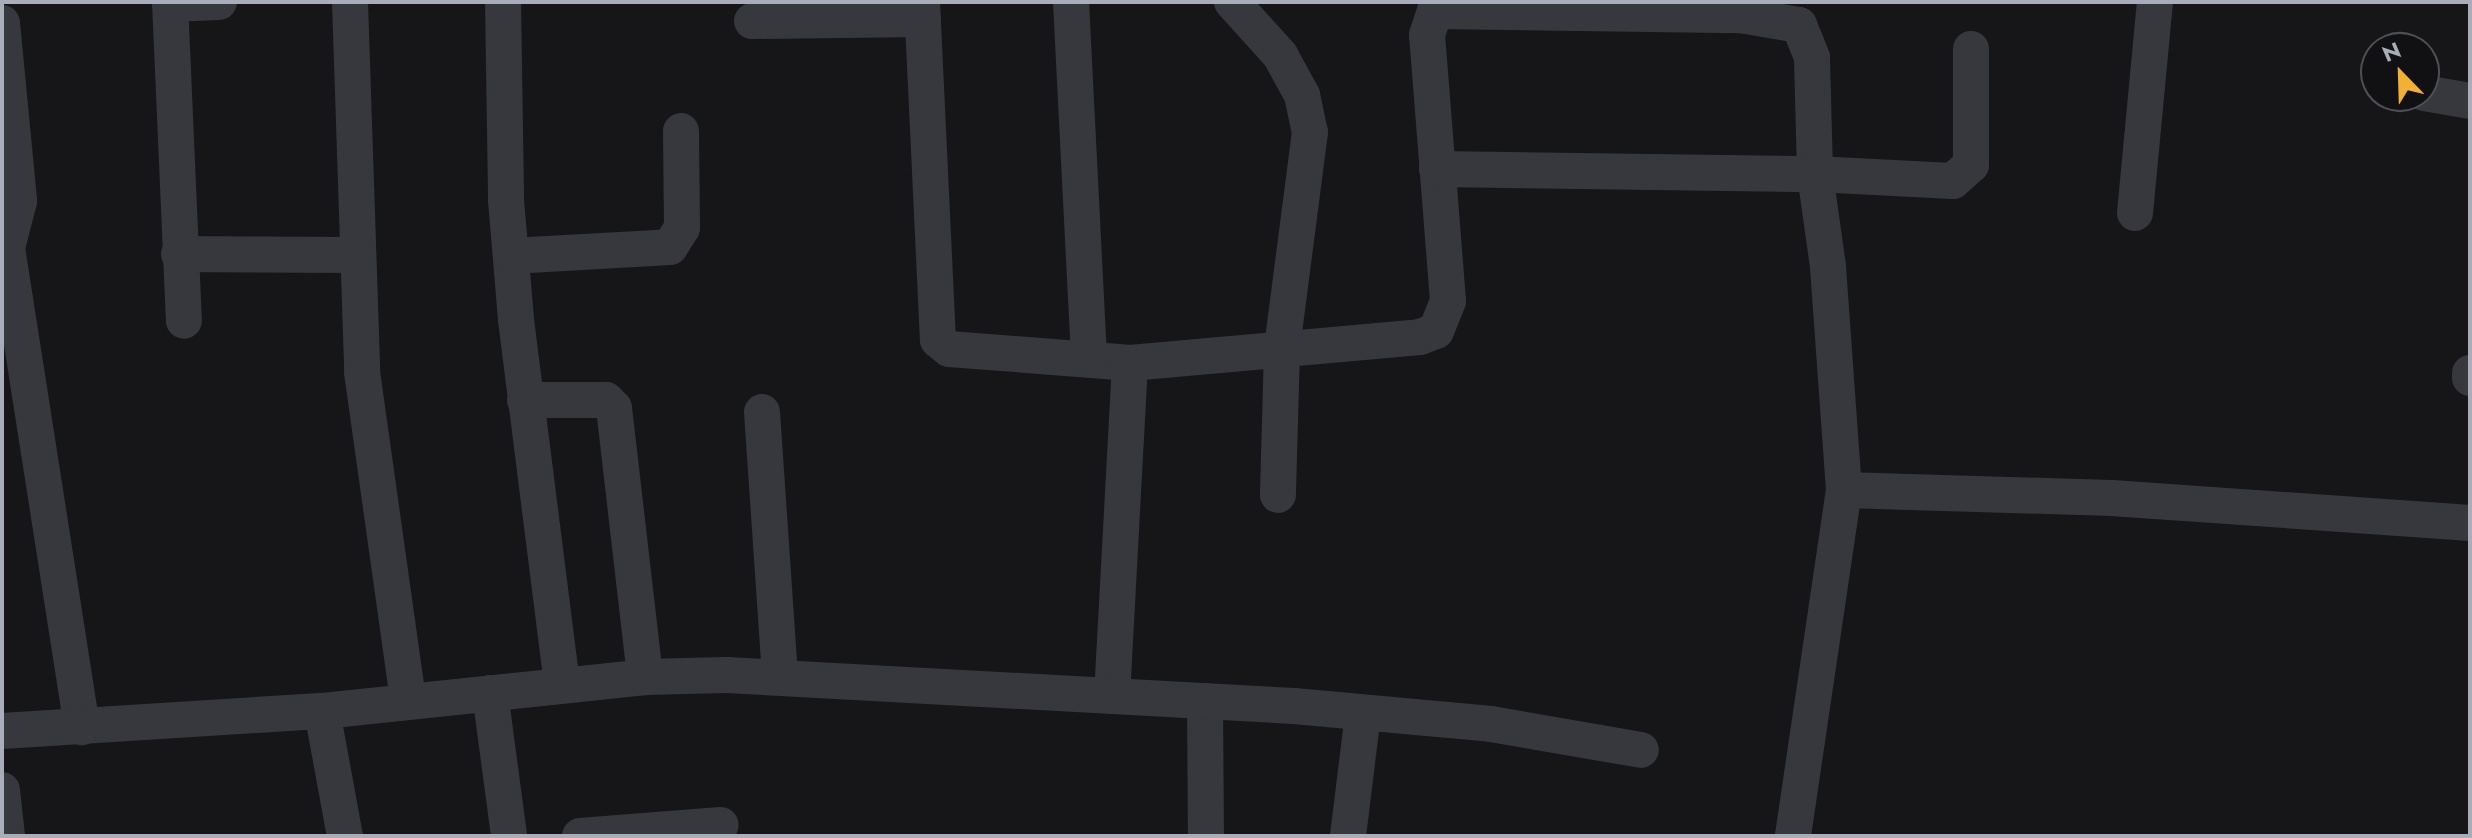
<!DOCTYPE html>
<html>
<head>
<meta charset="utf-8">
<style>
	body { margin:0 }
	#map { position:relative; width:2472px; height:838px; overflow:hidden; background:#161618; font-family:Jost,sans-serif }
	div>[style] { position:absolute }
	.minor>* { height:36px; margin:-18px; padding:0 18px; transform-origin:18px; border-radius:18px; background:#37383d }
	span { translate:-50% -50%; white-space:nowrap; text-align:center; line-height:1.15; -webkit-text-stroke:6px #111113; paint-order:stroke }
	.frame { position:absolute; inset:0; border:4px solid #a8adb8; pointer-events:none }
	.north { position:absolute; left:2360px; top:32px; width:80px; height:80px; box-sizing:border-box; background:#111113; border:2px solid #4d4f55; border-radius:50%; rotate:337deg; font-size:22px; font-weight:700; line-height:32px; text-align:center; color:#a8adb8 }
	.north::after { content:''; display:block; margin:auto; width:28px; height:36px; background:#f2b134; clip-path:polygon(50% 0,100% 100%,50% 72%,0 100%) }
</style>
</head>
<body>
<div id="map">
	<div class="minor">
		<i style="left:170px;top:2px;width:319px;rotate:87.5deg"></i>
		<i style="left:350px;top:2px;width:370px;rotate:88.1deg"></i>
		<i style="left:362px;top:372px;width:332px;rotate:82deg"></i>
		<i style="left:503px;top:2px;width:198px;rotate:89.1deg"></i>
		<i style="left:506px;top:200px;width:120px;rotate:85.2deg"></i>
		<i style="left:516px;top:320px;width:368px;rotate:82.8deg"></i>
		<i style="left:922px;top:2px;width:338px;rotate:87.3deg"></i>
		<i style="left:938px;top:340px;width:14px;rotate:39deg"></i>
		<i style="left:949px;top:349px;width:182px;rotate:4.4deg"></i>
		<i style="left:1130px;top:363px;width:291px;rotate:-5.1deg"></i>
		<i style="left:1420px;top:337px;width:17px;rotate:-21deg"></i>
		<i style="left:1436px;top:331px;width:32px;rotate:-68deg"></i>
		<i style="left:1448px;top:301px;width:267px;rotate:-94.5deg"></i>
		<i style="left:1427px;top:35px;width:25px;rotate:-72deg"></i>
		<i style="left:1435px;top:11px;width:305px;rotate:0.8deg"></i>
		<i style="left:1740px;top:15px;width:60px;rotate:9.6deg"></i>
		<i style="left:1799px;top:25px;width:35px;rotate:68deg"></i>
		<i style="left:1812px;top:58px;width:116px;rotate:88.5deg"></i>
		<i style="left:1815px;top:174px;width:94px;rotate:82deg"></i>
		<i style="left:1828px;top:267px;width:224px;rotate:85.9deg"></i>
		<i style="left:1844px;top:490px;width:350px;rotate:98.4deg"></i>
		<i style="left:1071px;top:2px;width:358px;rotate:87.1deg"></i>
		<i style="left:1232px;top:2px;width:72px;rotate:47.8deg"></i>
		<i style="left:1280px;top:55px;width:46px;rotate:61.2deg"></i>
		<i style="left:1302px;top:95px;width:38px;rotate:78deg"></i>
		<i style="left:1310px;top:132px;width:219px;rotate:97.4deg"></i>
		<i style="left:1282px;top:349px;width:146px;rotate:91.6deg"></i>
		<i style="left:170px;top:4px;width:49px;rotate:-2.3deg"></i>
		<i style="left:752px;top:21px;width:171px;rotate:-0.7deg"></i>
		<i style="left:2px;top:23px;width:179px;rotate:84.5deg"></i>
		<i style="left:19px;top:201px;width:49px;rotate:104.3deg"></i>
		<i style="left:7px;top:248px;width:485px;rotate:81.1deg"></i>
		<i style="left:2424px;top:93px;width:47px;rotate:9.9deg"></i>
		<i style="left:1437px;top:169px;width:378px;rotate:0.8deg"></i>
		<i style="left:1815px;top:174px;width:138px;rotate:2.9deg"></i>
		<i style="left:1953px;top:181px;width:24px;rotate:-42deg"></i>
		<i style="left:1971px;top:165px;width:116px;rotate:-90deg"></i>
		<i style="left:2135px;top:213px;width:212px;rotate:-84.6deg"></i>
		<i style="left:179px;top:254px;width:177px;rotate:0.3deg"></i>
		<i style="left:511px;top:256px;width:159px;rotate:-3.2deg"></i>
		<i style="left:670px;top:247px;width:22px;rotate:-58deg"></i>
		<i style="left:682px;top:228px;width:97px;rotate:-90.6deg"></i>
		<i style="left:2470px;top:373px;width:5px;rotate:90deg"></i>
		<i style="left:525px;top:400px;width:81px"></i>
		<i style="left:606px;top:400px;width:11px;rotate:45deg"></i>
		<i style="left:614px;top:408px;width:271px;rotate:83.4deg"></i>
		<i style="left:762px;top:412px;width:266px;rotate:86.1deg"></i>
		<i style="left:1844px;top:490px;width:268px;rotate:1.7deg"></i>
		<i style="left:2112px;top:498px;width:359px;rotate:4deg"></i>
		<i style="left:490px;top:693px;width:144px;rotate:82.4deg"></i>
		<i style="left:1112px;top:696px;width:333px;rotate:-86.9deg"></i>
		<i style="left:1205px;top:701px;width:135px;rotate:89.6deg"></i>
		<i style="left:322px;top:711px;width:127px;rotate:79.6deg"></i>
		<i style="left:2px;top:731px;width:322px;rotate:-3.6deg"></i>
		<i style="left:323px;top:711px;width:324px;rotate:-6deg"></i>
		<i style="left:645px;top:677px;width:82px;rotate:-1.4deg"></i>
		<i style="left:727px;top:675px;width:568px;rotate:3.13deg"></i>
		<i style="left:1294px;top:706px;width:198px;rotate:5.2deg"></i>
		<i style="left:1491px;top:724px;width:152px;rotate:9.8deg"></i>
		<i style="left:2px;top:790px;width:46px;rotate:83.8deg"></i>
		<i style="left:580px;top:836px;width:141px;rotate:-4.5deg"></i>
		<i style="left:1348px;top:836px;width:124px;rotate:-83deg"></i>
	</div>
	<div class="frame"></div>
	<div class="north">N</div>
</div>
</body>
</html>
